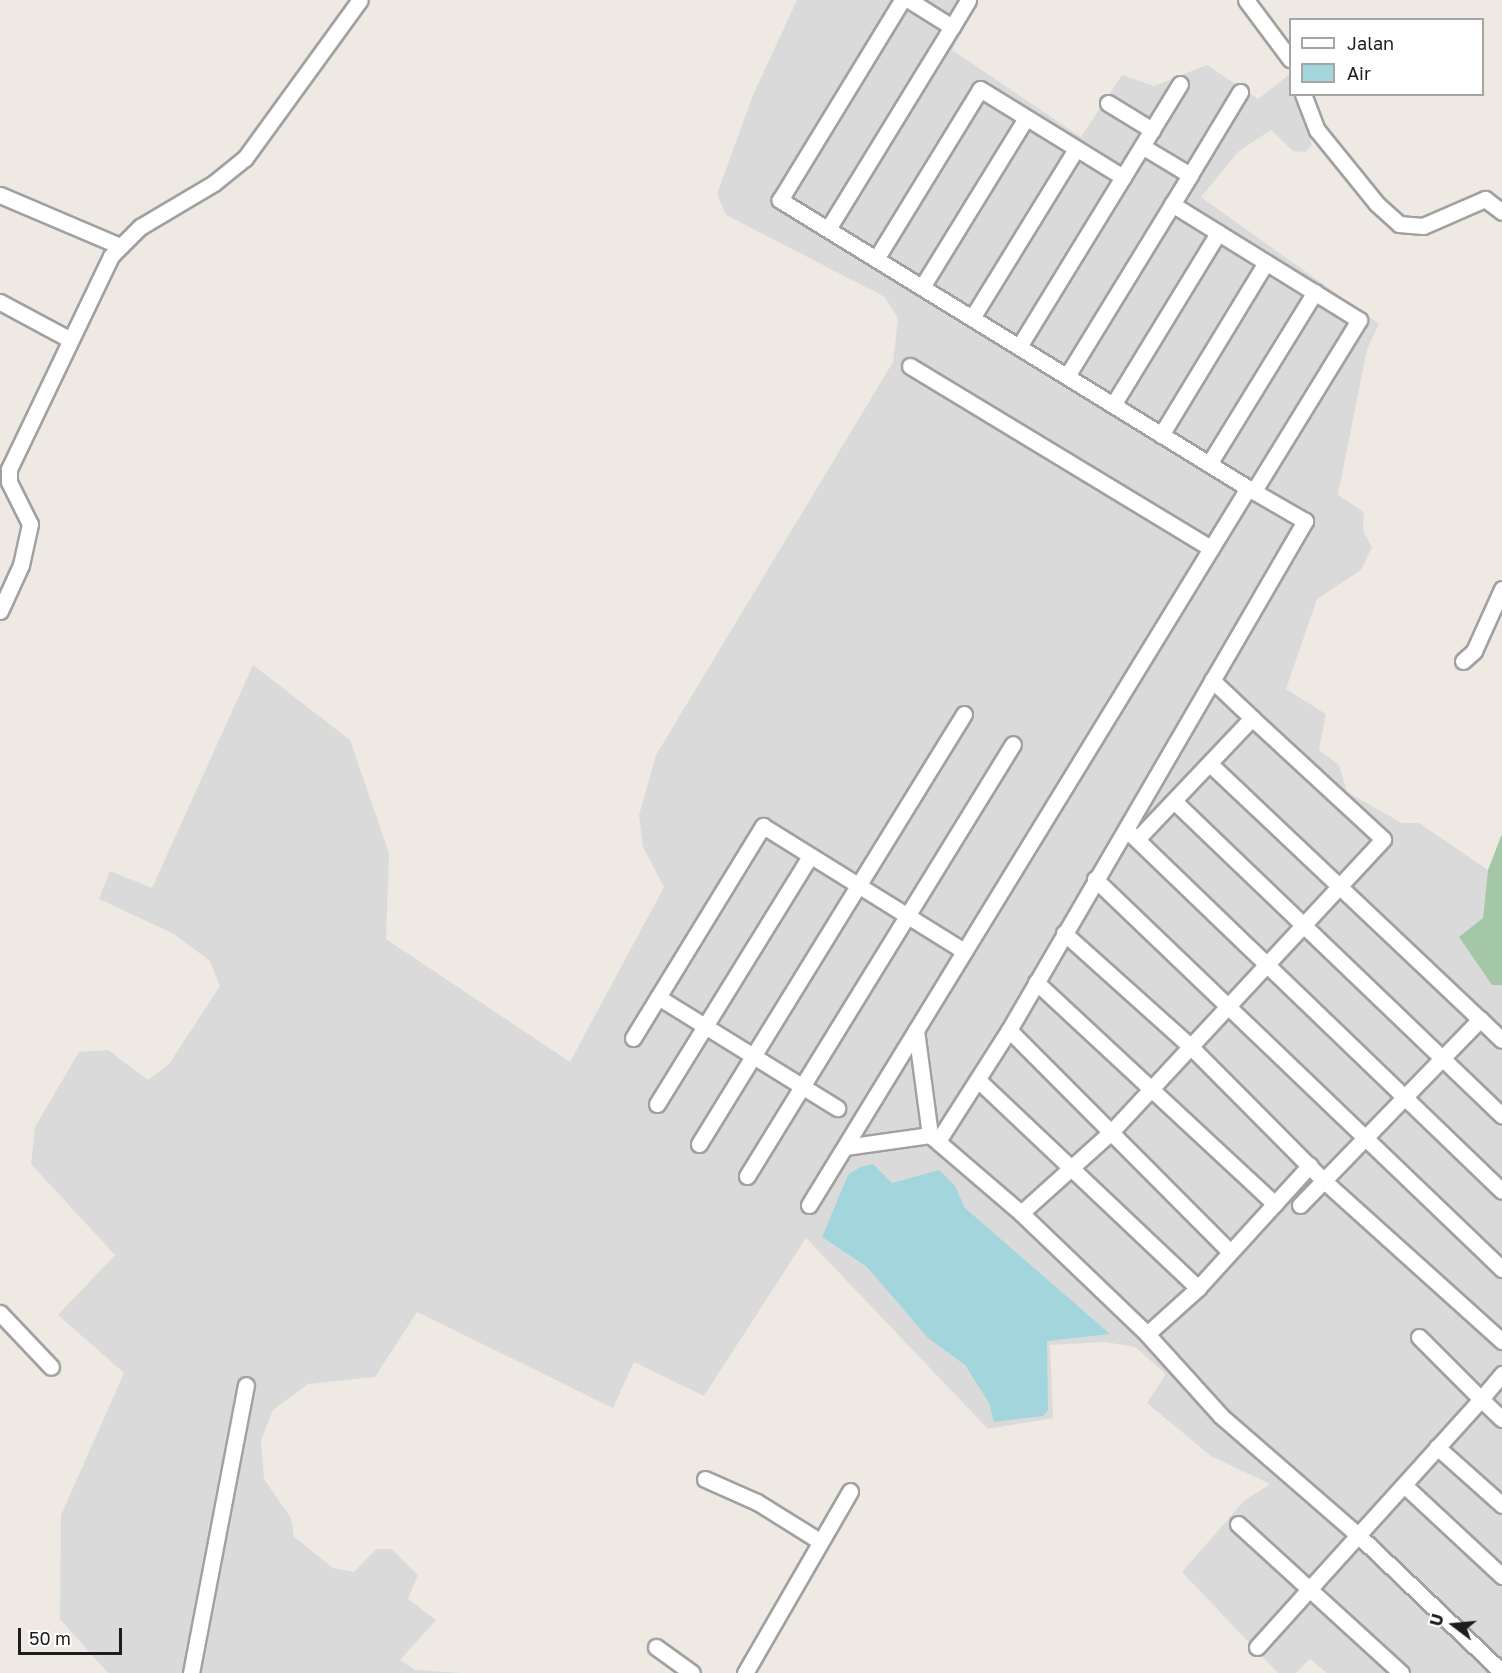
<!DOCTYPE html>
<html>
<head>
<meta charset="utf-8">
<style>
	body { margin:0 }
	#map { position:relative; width:1502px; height:1673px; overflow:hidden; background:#eee9e3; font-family:"Golos Text",sans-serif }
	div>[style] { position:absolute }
	.residential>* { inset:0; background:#dbdada }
	.cemetery>* { inset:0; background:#a4c7a5 }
	.water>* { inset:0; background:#a3d6dc }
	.roads { filter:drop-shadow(2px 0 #a1a1a1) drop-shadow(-2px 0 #a1a1a1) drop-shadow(0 2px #a1a1a1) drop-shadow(0 -2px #a1a1a1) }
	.minor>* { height:15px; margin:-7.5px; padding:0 7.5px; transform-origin:7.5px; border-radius:7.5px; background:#fff }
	span { translate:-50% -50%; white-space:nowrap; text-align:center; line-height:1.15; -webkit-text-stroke:4.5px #fff; paint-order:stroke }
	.legend { position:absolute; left:1289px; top:18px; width:195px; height:78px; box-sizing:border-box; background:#fff; border:2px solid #a5a5a5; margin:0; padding:8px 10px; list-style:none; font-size:18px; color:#1d1d1d }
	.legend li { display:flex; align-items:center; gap:12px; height:30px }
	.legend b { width:30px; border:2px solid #a5a5a5 }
	.north { position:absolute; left:1424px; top:1595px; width:60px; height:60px; -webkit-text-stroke:4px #fff; paint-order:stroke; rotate:286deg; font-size:16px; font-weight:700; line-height:24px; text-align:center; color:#1d1d1d }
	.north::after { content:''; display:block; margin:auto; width:21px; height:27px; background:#1d1d1d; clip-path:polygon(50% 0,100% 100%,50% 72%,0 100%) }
	.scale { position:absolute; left:18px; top:1628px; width:104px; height:27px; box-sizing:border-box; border:3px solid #1d1d1d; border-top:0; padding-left:8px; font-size:18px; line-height:21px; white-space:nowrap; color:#1d1d1d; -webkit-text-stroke:4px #fff; paint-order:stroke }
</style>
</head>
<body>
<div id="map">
	<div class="residential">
		<i style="clip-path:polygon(797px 0,978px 0,952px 50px,1081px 137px,1122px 75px,1154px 86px,1207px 65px,1258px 99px,1290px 74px,1290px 94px,1298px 95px,1312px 145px,1305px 152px,1293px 151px,1271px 130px,1239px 151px,1201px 197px,1379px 324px,1367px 349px,1338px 495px,1364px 512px,1363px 531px,1372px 547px,1361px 570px,1317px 599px,1286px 689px,1326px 714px,1319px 750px,1339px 765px,1347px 792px,1402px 823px,1419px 823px,1488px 870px,1483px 918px,1492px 985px,1502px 985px,1502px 1673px,1327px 1673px,1310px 1659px,1296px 1673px,1278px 1673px,1182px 1572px,1244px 1501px,1270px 1484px,1211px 1456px,1147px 1403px,1166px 1374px,1135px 1347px,1105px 1342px,1050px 1345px,1053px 1418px,988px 1429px,806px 1238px,704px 1396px,634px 1362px,613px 1408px,417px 1312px,375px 1377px,308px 1384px,273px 1410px,261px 1440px,264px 1479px,291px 1518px,294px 1537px,333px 1568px,354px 1572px,376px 1549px,392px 1549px,418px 1575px,408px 1599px,436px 1620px,400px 1660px,415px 1670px,462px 1673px,108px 1673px,60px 1619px,61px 1515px,124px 1373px,58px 1315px,115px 1255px,31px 1164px,35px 1127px,79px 1052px,108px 1050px,148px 1080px,169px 1064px,220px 986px,210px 961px,174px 934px,99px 899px,110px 871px,152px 888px,253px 665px,350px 740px,389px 853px,386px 939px,570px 1062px,664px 887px,643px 847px,639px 815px,656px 755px,893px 362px,898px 319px,885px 297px,726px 215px,717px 194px,753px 95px)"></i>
	</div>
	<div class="cemetery">
		<i style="clip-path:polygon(1502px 834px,1502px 985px,1492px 985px,1459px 937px,1483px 918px,1488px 870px)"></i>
	</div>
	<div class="water">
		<i style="clip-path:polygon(873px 1164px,892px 1183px,939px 1170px,955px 1186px,965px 1208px,1110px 1334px,1047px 1341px,1048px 1410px,1043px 1416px,994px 1422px,989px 1403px,965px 1365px,928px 1338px,867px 1267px,822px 1237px,848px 1175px,860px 1167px)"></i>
	</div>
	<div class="roads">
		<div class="minor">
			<i style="left:1246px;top:0;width:74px;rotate:53.3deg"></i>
			<i style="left:952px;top:27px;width:31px;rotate:-59deg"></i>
			<i style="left:1303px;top:94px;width:39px;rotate:69deg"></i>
			<i style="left:1317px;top:130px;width:95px;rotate:51deg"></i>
			<i style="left:1377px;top:204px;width:30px;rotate:42deg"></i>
			<i style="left:1399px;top:224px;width:24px;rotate:5deg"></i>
			<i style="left:1423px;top:226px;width:68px;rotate:-23.5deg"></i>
			<i style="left:1485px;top:199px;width:21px;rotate:37deg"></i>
			<i style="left:1108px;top:103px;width:52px;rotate:31.5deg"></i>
			<i style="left:1190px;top:175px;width:97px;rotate:-58.9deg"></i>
			<i style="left:1123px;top:177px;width:109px;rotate:-58.5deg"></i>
			<i style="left:0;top:195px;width:130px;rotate:23deg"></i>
			<i style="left:1172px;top:204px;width:220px;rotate:31.8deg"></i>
			<i style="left:1359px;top:320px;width:201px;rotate:121.6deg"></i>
			<i style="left:828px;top:229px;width:237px;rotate:-58.5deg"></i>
			<i style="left:952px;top:27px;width:51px;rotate:-147.9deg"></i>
			<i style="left:876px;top:259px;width:199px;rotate:-58.5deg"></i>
			<i style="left:980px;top:89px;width:168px;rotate:31.6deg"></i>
			<i style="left:1123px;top:177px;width:199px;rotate:121.5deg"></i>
			<i style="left:922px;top:287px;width:198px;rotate:-58.4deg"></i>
			<i style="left:0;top:302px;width:78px;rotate:28.2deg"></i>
			<i style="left:972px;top:318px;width:198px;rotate:-58.4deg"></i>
			<i style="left:910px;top:366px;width:352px;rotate:31.2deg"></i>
			<i style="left:1067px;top:376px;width:236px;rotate:-58.5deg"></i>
			<i style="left:1190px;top:175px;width:56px;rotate:-148.9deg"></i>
			<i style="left:1113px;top:405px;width:202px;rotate:-58.6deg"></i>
			<i style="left:1161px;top:435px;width:202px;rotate:-58.7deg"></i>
			<i style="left:1209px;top:464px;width:202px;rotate:-58.4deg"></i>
			<i style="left:0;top:611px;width:51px;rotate:-65.5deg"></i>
			<i style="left:21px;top:565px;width:42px;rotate:-77.6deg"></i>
			<i style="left:30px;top:524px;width:47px;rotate:-116.6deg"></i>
			<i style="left:9px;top:482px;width:13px;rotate:-90deg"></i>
			<i style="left:9px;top:469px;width:236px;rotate:-64.4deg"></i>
			<i style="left:111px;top:256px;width:41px;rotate:-45deg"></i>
			<i style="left:140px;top:227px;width:86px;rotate:-30.7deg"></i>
			<i style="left:214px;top:183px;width:40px;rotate:-39deg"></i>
			<i style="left:245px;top:158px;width:195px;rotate:-54deg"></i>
			<i style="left:1463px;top:661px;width:15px;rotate:-42deg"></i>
			<i style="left:1474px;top:651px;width:68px;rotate:-65.7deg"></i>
			<i style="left:1212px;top:680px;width:55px;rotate:43.5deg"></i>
			<i style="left:1211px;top:765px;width:370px;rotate:43.4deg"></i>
			<i style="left:1175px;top:802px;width:453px;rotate:43.8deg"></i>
			<i style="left:1130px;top:833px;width:516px;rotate:43.9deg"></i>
			<i style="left:1095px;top:879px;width:564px;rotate:43.78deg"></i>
			<i style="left:1064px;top:933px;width:168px;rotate:41.9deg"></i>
			<i style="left:1189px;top:1045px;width:190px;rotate:45.2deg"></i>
			<i style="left:1323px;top:1180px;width:241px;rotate:42deg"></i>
			<i style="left:1036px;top:982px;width:326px;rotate:42.9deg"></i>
			<i style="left:658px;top:997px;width:211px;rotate:31.8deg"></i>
			<i style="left:1009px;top:1030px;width:313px;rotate:45.1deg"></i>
			<i style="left:633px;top:1038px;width:249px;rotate:-58.5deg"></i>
			<i style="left:763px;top:826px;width:237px;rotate:31.9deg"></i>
			<i style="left:978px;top:1080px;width:303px;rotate:43.4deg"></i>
			<i style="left:657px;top:1104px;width:291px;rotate:-58.3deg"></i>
			<i style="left:930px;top:1135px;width:120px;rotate:40.6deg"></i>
			<i style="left:1021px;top:1213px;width:175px;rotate:43.8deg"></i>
			<i style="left:1147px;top:1334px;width:110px;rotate:47.9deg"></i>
			<i style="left:1221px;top:1416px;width:181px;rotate:41deg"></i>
			<i style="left:1358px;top:1535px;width:199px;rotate:43.6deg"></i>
			<i style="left:938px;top:1141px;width:132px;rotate:-57.4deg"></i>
			<i style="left:1009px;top:1030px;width:589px;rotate:-59.82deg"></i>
			<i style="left:1305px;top:521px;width:66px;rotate:-149.9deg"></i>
			<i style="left:699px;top:1144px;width:505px;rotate:-58.36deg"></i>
			<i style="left:845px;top:1147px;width:86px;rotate:-8deg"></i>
			<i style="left:930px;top:1135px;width:106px;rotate:-97.6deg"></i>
			<i style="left:747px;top:1176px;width:507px;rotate:-58.38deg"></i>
			<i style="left:809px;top:1205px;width:841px;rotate:-58.52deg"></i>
			<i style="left:1248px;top:488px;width:550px;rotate:-148.39deg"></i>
			<i style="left:780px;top:200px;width:234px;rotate:-58.6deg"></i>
			<i style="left:1300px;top:1205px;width:259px;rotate:-45.9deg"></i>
			<i style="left:1480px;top:1019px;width:30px;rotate:44deg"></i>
			<i style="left:1021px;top:1213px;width:122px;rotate:-42deg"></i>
			<i style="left:1112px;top:1131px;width:398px;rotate:-47.1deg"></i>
			<i style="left:1383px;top:839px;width:178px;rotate:-137.3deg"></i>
			<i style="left:1252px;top:718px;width:167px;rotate:133.5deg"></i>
			<i style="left:0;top:1313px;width:74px;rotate:46.6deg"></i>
			<i style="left:1147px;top:1334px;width:69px;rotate:-42deg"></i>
			<i style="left:1198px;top:1288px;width:166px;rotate:-47.7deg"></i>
			<i style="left:1419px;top:1337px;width:88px;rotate:45deg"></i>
			<i style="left:1481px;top:1399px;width:33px;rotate:-50deg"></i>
			<i style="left:1437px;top:1447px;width:87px;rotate:41.7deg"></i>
			<i style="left:705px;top:1479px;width:57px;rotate:23.9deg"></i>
			<i style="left:757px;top:1502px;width:72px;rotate:31.9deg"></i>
			<i style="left:1404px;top:1485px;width:134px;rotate:42.9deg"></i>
			<i style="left:1238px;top:1524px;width:221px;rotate:42.4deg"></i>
			<i style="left:656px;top:1647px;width:44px;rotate:35.8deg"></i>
			<i style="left:1257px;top:1647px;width:334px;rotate:-47.9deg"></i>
			<i style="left:1481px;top:1399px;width:29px;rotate:44deg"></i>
			<i style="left:191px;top:1673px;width:293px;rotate:-79.2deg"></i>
			<i style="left:745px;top:1673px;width:210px;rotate:-60deg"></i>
		</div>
	</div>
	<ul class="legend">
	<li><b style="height:8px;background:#fff"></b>Jalan</li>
	<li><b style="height:16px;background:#a3d6dc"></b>Air</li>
	</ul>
	<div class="north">U</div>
	<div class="scale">50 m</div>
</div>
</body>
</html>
